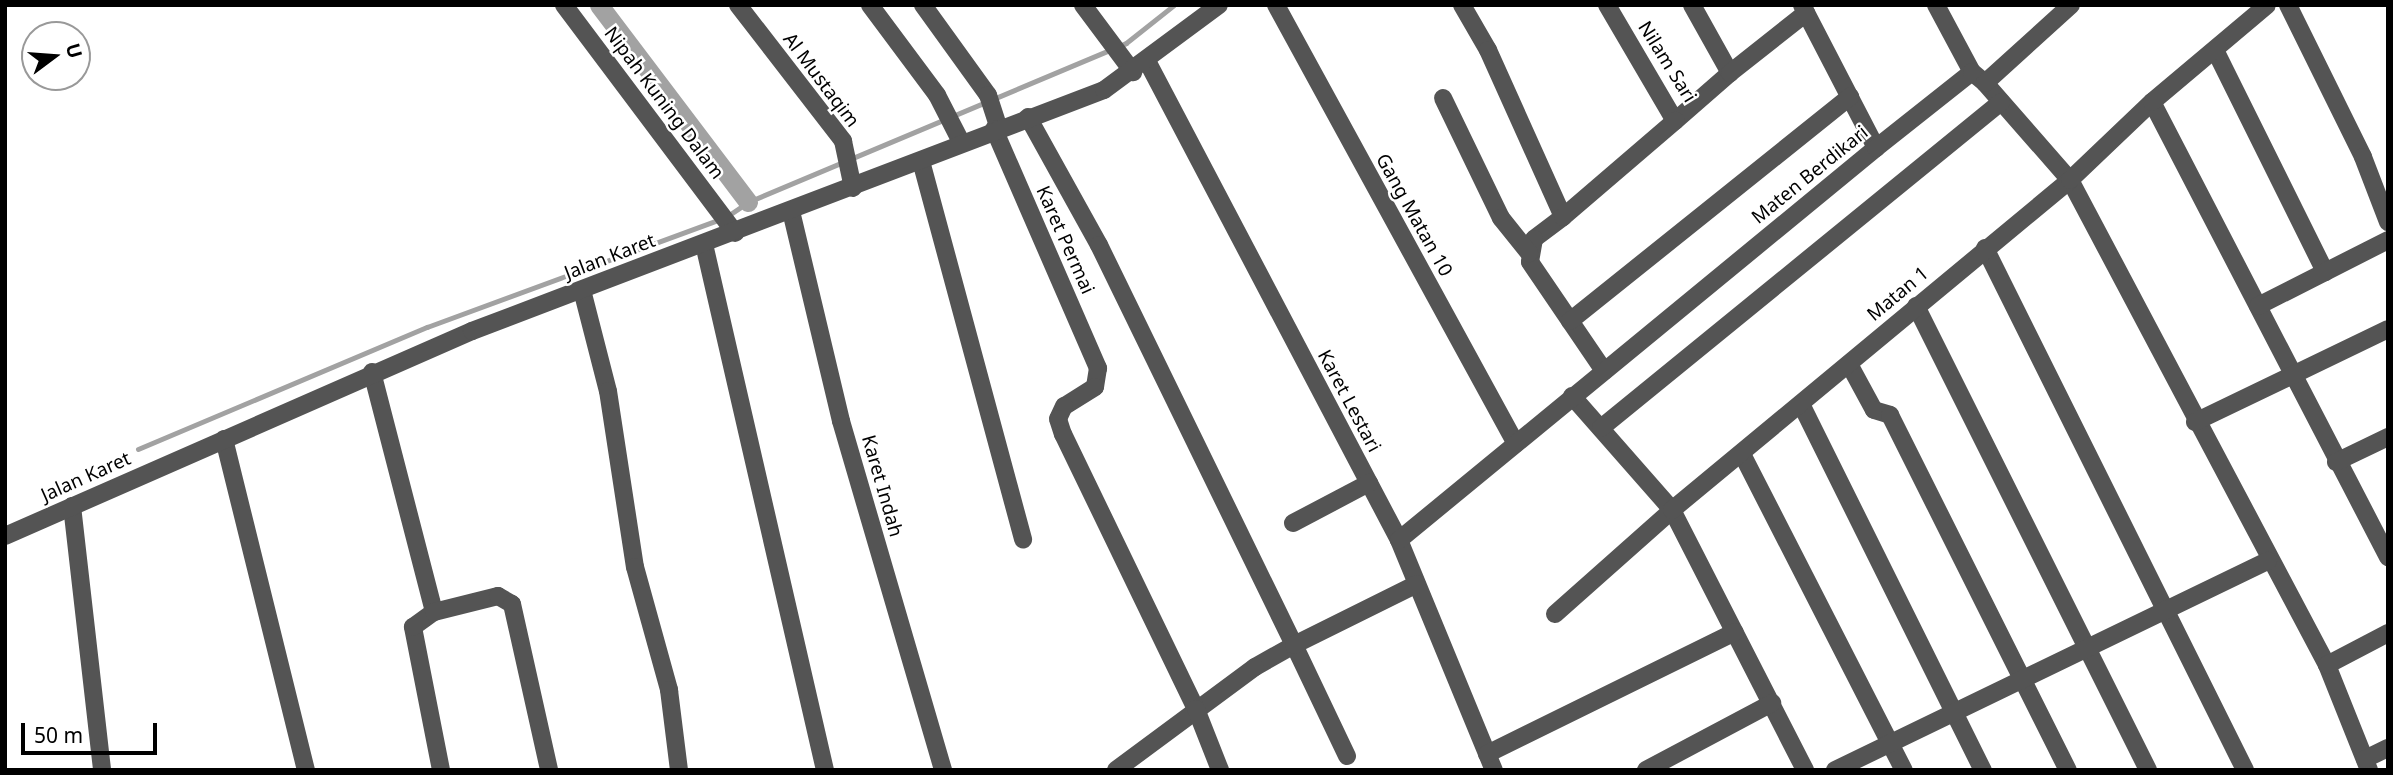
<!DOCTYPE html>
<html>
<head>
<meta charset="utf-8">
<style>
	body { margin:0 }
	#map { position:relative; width:2393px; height:775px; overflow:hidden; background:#fff; font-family:"Noto Sans",sans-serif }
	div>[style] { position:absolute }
	.stream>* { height:5px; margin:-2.5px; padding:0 2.5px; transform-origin:2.5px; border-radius:2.5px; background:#a2a2a2 }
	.canal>* { height:19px; margin:-9.5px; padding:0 9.5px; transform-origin:9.5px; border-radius:9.5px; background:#a2a2a2 }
	.minor>* { height:18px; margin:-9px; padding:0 9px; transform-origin:9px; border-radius:9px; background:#545454 }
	span { translate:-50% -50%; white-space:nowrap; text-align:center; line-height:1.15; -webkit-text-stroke:5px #fff; paint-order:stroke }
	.street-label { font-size:19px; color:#000 }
	.frame { position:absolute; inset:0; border:7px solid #000; pointer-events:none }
	.north { position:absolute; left:21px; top:21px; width:70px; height:70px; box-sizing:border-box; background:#fff; border:2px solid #999; border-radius:50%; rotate:74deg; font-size:19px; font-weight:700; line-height:28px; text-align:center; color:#000 }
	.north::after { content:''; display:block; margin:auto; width:24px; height:32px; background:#000; clip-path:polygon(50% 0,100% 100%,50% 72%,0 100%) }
	.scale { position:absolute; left:21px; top:723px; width:136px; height:32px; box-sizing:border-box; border:4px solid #000; border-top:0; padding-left:9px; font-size:21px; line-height:24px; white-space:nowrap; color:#000; -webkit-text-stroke:5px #fff; paint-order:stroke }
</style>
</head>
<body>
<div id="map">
	<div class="stream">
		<i style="left:138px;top:449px;width:314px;rotate:-22.9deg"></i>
		<i style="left:427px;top:327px;width:319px;rotate:-20.2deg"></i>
		<i style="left:726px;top:217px;width:27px;rotate:-34deg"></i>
		<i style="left:748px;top:202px;width:410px;rotate:-22.8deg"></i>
		<i style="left:1126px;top:43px;width:61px;rotate:-38.4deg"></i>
	</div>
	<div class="canal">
		<i style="left:599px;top:5px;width:247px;rotate:52.9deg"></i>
	</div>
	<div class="minor">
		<i style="left:564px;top:5px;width:285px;rotate:53.1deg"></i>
		<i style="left:738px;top:5px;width:172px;rotate:52.3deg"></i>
		<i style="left:843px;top:141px;width:48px;rotate:78deg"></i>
		<i style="left:870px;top:5px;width:112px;rotate:53.3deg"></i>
		<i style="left:937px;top:95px;width:53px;rotate:62.9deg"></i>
		<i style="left:923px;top:5px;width:111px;rotate:54.2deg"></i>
		<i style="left:988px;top:95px;width:35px;rotate:72deg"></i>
		<i style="left:1083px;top:5px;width:84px;rotate:53.3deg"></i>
		<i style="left:1276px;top:5px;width:500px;rotate:61.33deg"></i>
		<i style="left:1462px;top:5px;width:52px;rotate:60deg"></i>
		<i style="left:1488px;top:50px;width:183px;rotate:65.8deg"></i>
		<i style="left:1563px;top:217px;width:36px;rotate:143deg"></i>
		<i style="left:1534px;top:239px;width:23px;rotate:100deg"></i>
		<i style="left:1530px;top:262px;width:132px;rotate:55.8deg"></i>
		<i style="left:1607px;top:5px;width:134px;rotate:59.6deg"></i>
		<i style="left:1675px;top:121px;width:73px;rotate:-41.1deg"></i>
		<i style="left:1692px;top:5px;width:78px;rotate:60.8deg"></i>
		<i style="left:1730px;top:73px;width:97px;rotate:-38.3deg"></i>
		<i style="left:1802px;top:5px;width:161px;rotate:62.6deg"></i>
		<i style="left:1936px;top:5px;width:76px;rotate:61.8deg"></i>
		<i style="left:2288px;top:5px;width:169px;rotate:63.7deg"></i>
		<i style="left:2363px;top:157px;width:70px;rotate:69deg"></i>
		<i style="left:2215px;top:50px;width:248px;rotate:63.6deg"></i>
		<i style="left:1147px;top:61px;width:541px;rotate:62.25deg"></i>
		<i style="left:1399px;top:540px;width:249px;rotate:67.6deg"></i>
		<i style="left:1985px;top:83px;width:129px;rotate:48.8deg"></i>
		<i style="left:2070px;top:180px;width:549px;rotate:62.08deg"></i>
		<i style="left:2327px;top:665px;width:113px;rotate:68.2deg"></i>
		<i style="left:1443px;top:98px;width:133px;rotate:64.2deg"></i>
		<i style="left:1501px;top:218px;width:45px;rotate:51.3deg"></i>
		<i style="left:2152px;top:102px;width:513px;rotate:62.59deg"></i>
		<i style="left:1028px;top:117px;width:146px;rotate:61deg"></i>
		<i style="left:1099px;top:245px;width:445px;rotate:64deg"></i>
		<i style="left:1294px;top:645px;width:45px;rotate:150.6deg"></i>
		<i style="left:1255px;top:667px;width:173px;rotate:143.5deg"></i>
		<i style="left:994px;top:129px;width:261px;rotate:66.5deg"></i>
		<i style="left:1098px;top:368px;width:19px;rotate:99deg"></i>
		<i style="left:1095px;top:387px;width:36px;rotate:148deg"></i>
		<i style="left:1064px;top:406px;width:14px;rotate:115deg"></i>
		<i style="left:1058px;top:419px;width:16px;rotate:72deg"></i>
		<i style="left:1063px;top:434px;width:305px;rotate:64.2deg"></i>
		<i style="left:1196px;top:709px;width:66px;rotate:68.5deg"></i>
		<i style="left:921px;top:161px;width:392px;rotate:74.9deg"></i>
		<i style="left:791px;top:211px;width:216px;rotate:76.6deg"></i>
		<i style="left:841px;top:421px;width:364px;rotate:73.7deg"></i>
		<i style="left:1563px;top:217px;width:148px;rotate:-40.6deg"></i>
		<i style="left:704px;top:244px;width:540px;rotate:77.05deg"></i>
		<i style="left:1985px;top:248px;width:583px;rotate:63.52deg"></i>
		<i style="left:582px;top:290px;width:104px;rotate:75.6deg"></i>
		<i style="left:608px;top:391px;width:178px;rotate:81.3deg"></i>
		<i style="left:635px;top:567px;width:128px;rotate:74.5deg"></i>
		<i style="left:669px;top:690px;width:81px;rotate:82.9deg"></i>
		<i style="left:1916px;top:306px;width:519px;rotate:63.43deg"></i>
		<i style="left:2258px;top:306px;width:146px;rotate:-26.9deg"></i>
		<i style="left:1570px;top:321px;width:359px;rotate:-38.7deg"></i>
		<i style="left:1849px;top:364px;width:52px;rotate:61.5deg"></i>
		<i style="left:1874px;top:410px;width:17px;rotate:17deg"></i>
		<i style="left:1890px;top:415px;width:397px;rotate:63.4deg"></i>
		<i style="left:372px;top:372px;width:248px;rotate:75.5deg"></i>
		<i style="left:1572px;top:396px;width:152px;rotate:48.7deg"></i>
		<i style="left:1672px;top:510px;width:292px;rotate:62.9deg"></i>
		<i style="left:1801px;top:404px;width:409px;rotate:63.6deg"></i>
		<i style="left:2195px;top:422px;width:214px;rotate:-25.7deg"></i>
		<i style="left:1601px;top:428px;width:516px;rotate:-39.18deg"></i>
		<i style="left:224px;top:439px;width:341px;rotate:76.1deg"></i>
		<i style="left:1742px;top:454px;width:355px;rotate:62.9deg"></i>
		<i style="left:2336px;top:462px;width:58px;rotate:-25.7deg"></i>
		<i style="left:72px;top:506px;width:266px;rotate:83.5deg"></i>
		<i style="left:1293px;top:523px;width:86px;rotate:-27.8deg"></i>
		<i style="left:5px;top:536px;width:510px;rotate:-23.7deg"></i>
		<i style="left:472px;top:331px;width:676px;rotate:-20.87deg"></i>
		<i style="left:1104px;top:90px;width:143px;rotate:-36.5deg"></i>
		<i style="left:1399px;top:540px;width:617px;rotate:-39.41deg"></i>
		<i style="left:1876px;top:148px;width:122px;rotate:-38.4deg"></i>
		<i style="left:1972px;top:72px;width:17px;rotate:40deg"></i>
		<i style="left:1985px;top:83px;width:116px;rotate:-42.2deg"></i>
		<i style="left:1555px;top:614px;width:157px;rotate:-41.6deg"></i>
		<i style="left:1672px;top:510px;width:517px;rotate:-39.66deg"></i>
		<i style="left:2070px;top:180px;width:113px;rotate:-43.6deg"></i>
		<i style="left:2152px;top:102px;width:150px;rotate:-40.1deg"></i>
		<i style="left:2327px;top:665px;width:69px;rotate:-27.7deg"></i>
		<i style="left:1487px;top:754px;width:276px;rotate:-26.2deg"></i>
		<i style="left:1347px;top:756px;width:123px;rotate:-115.5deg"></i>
		<i style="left:1294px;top:645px;width:137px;rotate:-26.4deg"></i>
		<i style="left:2365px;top:759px;width:25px;rotate:-26deg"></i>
		<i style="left:441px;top:770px;width:146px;rotate:-101.1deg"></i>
		<i style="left:413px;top:627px;width:26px;rotate:-36deg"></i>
		<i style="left:434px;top:612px;width:66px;rotate:-14deg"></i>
		<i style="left:498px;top:596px;width:16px;rotate:30deg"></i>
		<i style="left:512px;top:604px;width:170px;rotate:77.4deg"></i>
		<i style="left:1646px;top:770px;width:143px;rotate:-28deg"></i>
		<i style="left:1835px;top:770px;width:481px;rotate:-25.8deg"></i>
	</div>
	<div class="street-label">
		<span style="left:1667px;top:62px;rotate:58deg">Nilam Sari</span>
		<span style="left:821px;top:80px;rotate:53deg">Al Mustaqim</span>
		<span style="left:664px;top:103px;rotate:53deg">Nipah Kuning Dalam</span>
		<span style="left:1810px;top:175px;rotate:-39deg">Maten Berdikari</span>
		<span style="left:1414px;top:215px;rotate:61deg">Gang Matan 10</span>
		<span style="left:1065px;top:240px;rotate:66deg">Karet Permai</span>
		<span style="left:610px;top:257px;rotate:-21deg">Jalan Karet</span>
		<span style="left:1898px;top:294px;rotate:-40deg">Matan 1</span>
		<span style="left:1349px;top:401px;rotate:62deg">Karet Lestari</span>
		<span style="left:86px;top:477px;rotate:-24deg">Jalan Karet</span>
		<span style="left:882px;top:486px;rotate:74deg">Karet Indah</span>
	</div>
	<div class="frame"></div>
	<div class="north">U</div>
	<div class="scale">50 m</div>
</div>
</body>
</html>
